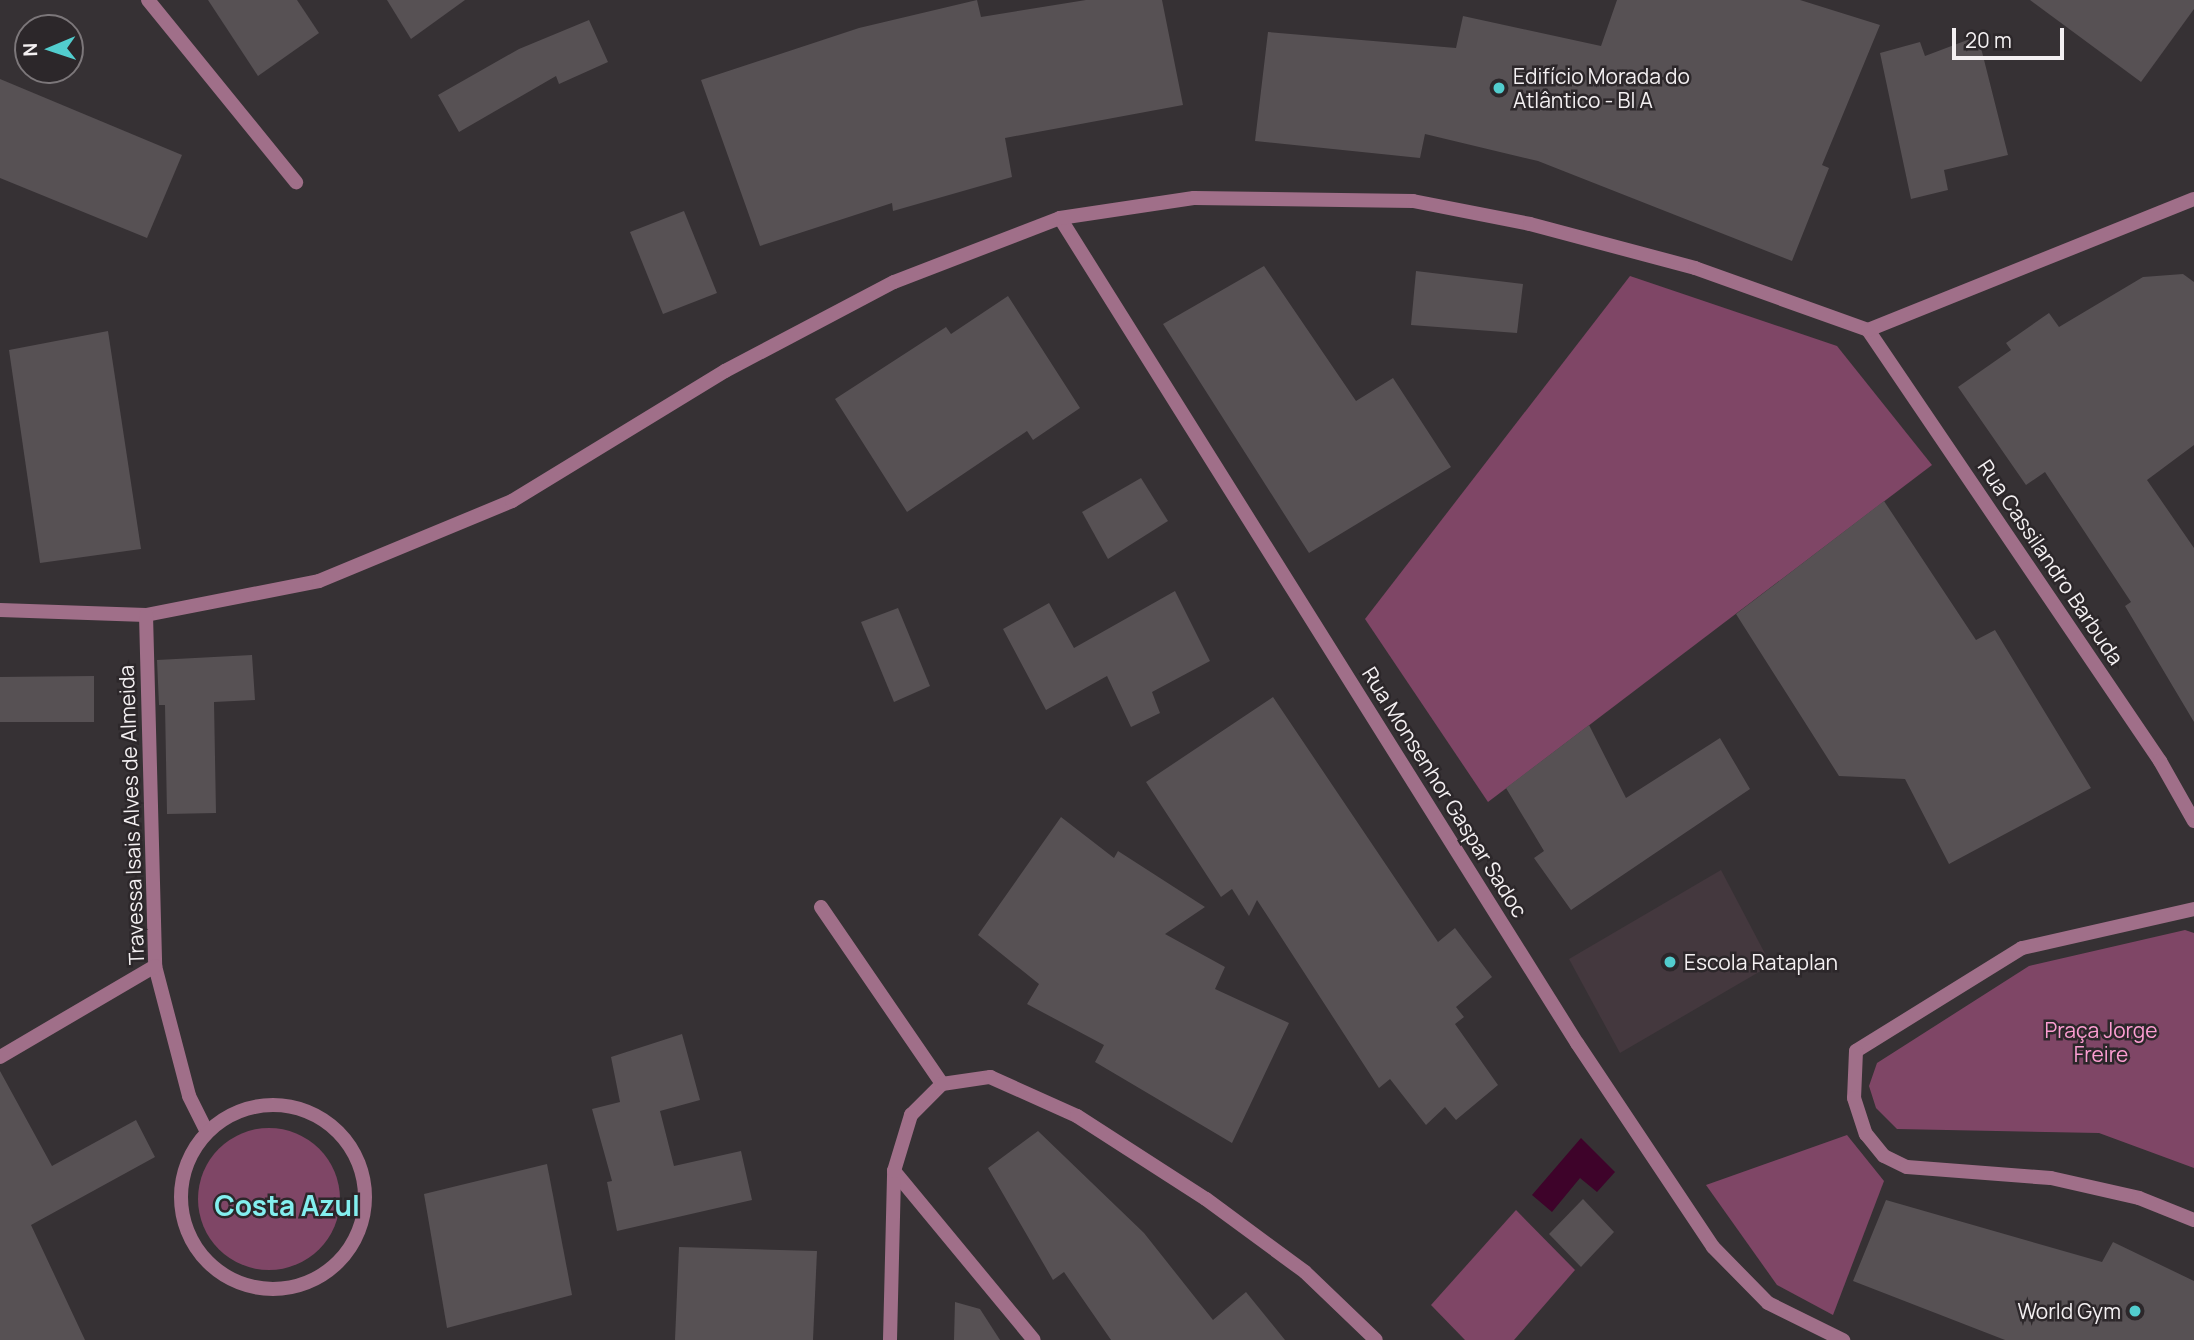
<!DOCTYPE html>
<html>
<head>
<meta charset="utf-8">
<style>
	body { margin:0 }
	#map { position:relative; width:2194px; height:1340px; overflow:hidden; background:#363134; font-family:Manrope,sans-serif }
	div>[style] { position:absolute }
	.built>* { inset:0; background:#44383e }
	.green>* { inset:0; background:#7f4666 }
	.round { border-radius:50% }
	.water>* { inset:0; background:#3e032a }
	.building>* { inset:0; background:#575154 }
	.street>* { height:14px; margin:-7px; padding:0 7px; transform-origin:7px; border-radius:7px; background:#a06f89 }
	.street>.ring { margin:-7px; padding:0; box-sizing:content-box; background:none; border:14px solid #a06f89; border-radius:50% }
	.dots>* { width:19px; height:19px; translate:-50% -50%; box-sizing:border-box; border:4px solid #2c272a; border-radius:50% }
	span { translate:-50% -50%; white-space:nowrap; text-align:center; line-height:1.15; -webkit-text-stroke:5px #2c272a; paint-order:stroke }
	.poi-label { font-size:21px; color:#f4f0f2 }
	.left { translate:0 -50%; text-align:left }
	.right { translate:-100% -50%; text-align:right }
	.street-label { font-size:21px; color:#f4f0f2 }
	.park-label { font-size:21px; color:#fc9ed2 }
	.district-label { font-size:28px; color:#83efef; font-weight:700 }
	.north { position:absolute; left:14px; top:14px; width:70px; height:70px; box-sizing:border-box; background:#2c272a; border:2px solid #7c777a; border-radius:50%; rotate:268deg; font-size:19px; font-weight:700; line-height:28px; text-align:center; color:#f4f0f2 }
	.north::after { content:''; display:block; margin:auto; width:24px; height:32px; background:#52cdce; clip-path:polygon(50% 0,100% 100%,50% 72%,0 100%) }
	.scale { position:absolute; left:1952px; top:28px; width:112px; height:32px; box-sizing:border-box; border:4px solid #f4f0f2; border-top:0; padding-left:9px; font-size:21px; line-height:24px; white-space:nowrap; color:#f4f0f2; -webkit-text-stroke:5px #2c272a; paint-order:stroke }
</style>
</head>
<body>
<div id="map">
	<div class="built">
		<i style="clip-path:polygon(1721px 870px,1771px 965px,1620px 1053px,1569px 959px)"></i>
	</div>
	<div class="green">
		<i style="clip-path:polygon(1630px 276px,1837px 346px,1932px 465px,1488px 802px,1365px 619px)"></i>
		<i style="clip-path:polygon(2185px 930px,2194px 933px,2194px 1168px,2099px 1133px,1897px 1129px,1876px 1108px,1869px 1086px,1877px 1063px,2029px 966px)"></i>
		<i class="round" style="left:198px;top:1128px;width:142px;height:142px"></i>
		<i style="clip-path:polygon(1847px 1135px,1884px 1181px,1833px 1315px,1777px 1285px,1706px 1185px)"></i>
		<i style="clip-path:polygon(1516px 1210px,1575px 1270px,1514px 1340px,1465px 1340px,1431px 1305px)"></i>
	</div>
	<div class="water">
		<i style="clip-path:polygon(1581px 1138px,1615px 1172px,1597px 1192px,1580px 1178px,1552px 1212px,1532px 1195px)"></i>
	</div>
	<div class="building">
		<i style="clip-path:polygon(208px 0,297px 0,319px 33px,258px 76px)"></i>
		<i style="clip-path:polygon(387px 0,465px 0,411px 39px)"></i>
		<i style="clip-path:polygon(977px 0,981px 17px,1086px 0,1162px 0,1183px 105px,1005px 138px,1012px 177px,893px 211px,892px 203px,760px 246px,701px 80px,859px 28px)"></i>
		<i style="clip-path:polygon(1617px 0,1800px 0,1880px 25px,1822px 165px,1829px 168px,1792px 261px,1538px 161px,1425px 134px,1420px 158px,1255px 141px,1268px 32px,1456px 48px,1463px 16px,1601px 46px)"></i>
		<i style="clip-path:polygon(2030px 0,2194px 0,2194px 9px,2141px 82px)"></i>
		<i style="clip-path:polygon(589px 20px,608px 62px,559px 84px,556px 76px,459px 132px,438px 95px,519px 49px)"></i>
		<i style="clip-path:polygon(1978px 36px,2008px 155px,1944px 170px,1948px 190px,1911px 199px,1880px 53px,1920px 42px,1925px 56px)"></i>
		<i style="clip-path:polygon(0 79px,182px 155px,147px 238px,0 178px)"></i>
		<i style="clip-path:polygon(684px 211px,717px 293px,663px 314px,630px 232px)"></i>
		<i style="clip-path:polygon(1264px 266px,1356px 401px,1393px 378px,1451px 467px,1309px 553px,1163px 324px)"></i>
		<i style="clip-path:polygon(1416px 271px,1523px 284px,1517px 333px,1411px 325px)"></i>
		<i style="clip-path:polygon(2183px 274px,2194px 282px,2194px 445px,2147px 480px,2194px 548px,2194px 722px,2125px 606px,2131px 602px,2045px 472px,2026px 485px,1958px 387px,2011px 350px,2006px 343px,2049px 313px,2059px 327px,2143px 277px)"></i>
		<i style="clip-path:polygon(1008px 296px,1080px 408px,1033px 440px,1027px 431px,907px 512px,835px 399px,946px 327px,951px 334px)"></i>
		<i style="clip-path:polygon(108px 331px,141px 549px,40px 563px,9px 350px)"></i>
		<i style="clip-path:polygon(1141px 478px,1168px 521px,1108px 559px,1082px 512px)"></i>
		<i style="clip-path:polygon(1884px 501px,1976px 640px,1995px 630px,2091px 788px,1949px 864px,1905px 779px,1839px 776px,1736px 614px)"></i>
		<i style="clip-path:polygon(1175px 591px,1210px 661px,1152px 692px,1160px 713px,1131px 727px,1107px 676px,1046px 710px,1003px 629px,1049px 603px,1074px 648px)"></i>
		<i style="clip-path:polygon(898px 608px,930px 686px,894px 702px,861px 622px)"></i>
		<i style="clip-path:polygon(252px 655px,255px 700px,214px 702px,216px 813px,167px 814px,165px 705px,159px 705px,157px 660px)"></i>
		<i style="clip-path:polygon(94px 676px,94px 722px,0 722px,0 677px)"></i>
		<i style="clip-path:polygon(1273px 697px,1438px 942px,1455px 928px,1492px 977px,1456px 1007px,1464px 1017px,1455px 1024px,1498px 1085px,1456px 1120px,1445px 1107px,1426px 1125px,1390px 1079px,1379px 1088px,1257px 900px,1249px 916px,1232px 889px,1221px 897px,1146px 782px)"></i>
		<i style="clip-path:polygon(1589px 725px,1626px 798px,1720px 738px,1750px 789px,1571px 910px,1534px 858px,1544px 851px,1506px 788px)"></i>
		<i style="clip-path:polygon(1061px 817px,1114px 858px,1118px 851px,1205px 907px,1165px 934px,1225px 967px,1215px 989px,1289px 1023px,1232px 1143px,1095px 1062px,1104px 1045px,1027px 1004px,1039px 984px,978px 935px)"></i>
		<i style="clip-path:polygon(682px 1034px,700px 1100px,660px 1111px,674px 1166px,741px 1151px,752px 1200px,617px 1231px,607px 1182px,612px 1181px,592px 1109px,620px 1102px,611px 1057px)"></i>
		<i style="clip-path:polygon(0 1071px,52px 1166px,136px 1120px,155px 1157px,31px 1225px,85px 1340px,0 1340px)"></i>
		<i style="clip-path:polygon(1038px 1131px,1144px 1233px,1213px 1320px,1246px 1292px,1285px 1340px,1111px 1340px,1064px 1272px,1053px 1280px,988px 1168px)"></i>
		<i style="clip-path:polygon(547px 1164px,572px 1295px,447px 1328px,424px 1194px)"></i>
		<i style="clip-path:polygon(1583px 1199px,1614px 1232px,1581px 1267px,1549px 1234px)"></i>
		<i style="clip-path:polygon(1886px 1200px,2102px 1262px,2113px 1242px,2194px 1281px,2194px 1340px,2005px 1340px,1853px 1281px)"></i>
		<i style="clip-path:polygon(679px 1247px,817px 1251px,813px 1340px,675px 1340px)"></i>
		<i style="clip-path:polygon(955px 1302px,980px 1309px,1000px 1340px,954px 1340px)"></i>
	</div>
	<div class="street">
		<i style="left:148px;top:0;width:235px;rotate:50.9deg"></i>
		<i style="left:1060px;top:218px;width:974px;rotate:57.93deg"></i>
		<i style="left:1577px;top:1043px;width:245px;rotate:56.3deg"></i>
		<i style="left:1713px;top:1247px;width:78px;rotate:45.5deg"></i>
		<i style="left:1768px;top:1303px;width:84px;rotate:26.3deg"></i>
		<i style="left:1868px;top:330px;width:521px;rotate:55.88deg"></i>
		<i style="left:2160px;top:761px;width:69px;rotate:60.5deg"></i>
		<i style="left:0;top:610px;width:146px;rotate:2deg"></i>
		<i style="left:146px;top:615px;width:176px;rotate:-11.1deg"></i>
		<i style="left:319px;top:581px;width:209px;rotate:-22.5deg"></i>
		<i style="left:512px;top:501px;width:250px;rotate:-31.4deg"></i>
		<i style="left:725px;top:371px;width:191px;rotate:-27.8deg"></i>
		<i style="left:894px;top:282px;width:178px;rotate:-21.1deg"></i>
		<i style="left:1060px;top:218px;width:135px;rotate:-8.5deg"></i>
		<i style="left:1194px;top:198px;width:219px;rotate:0.8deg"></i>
		<i style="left:1413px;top:201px;width:119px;rotate:11.1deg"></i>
		<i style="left:1530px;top:224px;width:171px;rotate:14.9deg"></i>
		<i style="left:1695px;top:268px;width:184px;rotate:19.7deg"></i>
		<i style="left:1868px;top:330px;width:351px;rotate:-21.9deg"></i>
		<i style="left:146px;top:615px;width:351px;rotate:88.5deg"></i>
		<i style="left:155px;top:966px;width:134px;rotate:75.3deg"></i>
		<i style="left:189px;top:1096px;width:40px;rotate:63.4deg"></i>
		<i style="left:821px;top:907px;width:214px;rotate:55.6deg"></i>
		<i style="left:2194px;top:909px;width:176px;rotate:167.2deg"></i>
		<i style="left:2022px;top:948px;width:195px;rotate:148.2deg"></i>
		<i style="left:1856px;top:1051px;width:47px;rotate:92.4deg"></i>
		<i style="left:1854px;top:1098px;width:38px;rotate:72deg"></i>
		<i style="left:1866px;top:1134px;width:28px;rotate:51deg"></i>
		<i style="left:1884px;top:1156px;width:25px;rotate:26deg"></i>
		<i style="left:1907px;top:1167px;width:144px;rotate:4.4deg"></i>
		<i style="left:2051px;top:1178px;width:90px;rotate:12.8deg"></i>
		<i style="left:2139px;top:1198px;width:59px;rotate:21.8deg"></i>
		<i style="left:0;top:1057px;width:180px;rotate:-30.4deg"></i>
		<i class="ring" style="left:181px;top:1105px;width:170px;height:170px"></i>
		<i style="left:894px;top:1171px;width:219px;rotate:50.4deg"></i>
		<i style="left:890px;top:1340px;width:169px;rotate:-88.6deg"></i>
		<i style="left:894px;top:1171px;width:59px;rotate:-73.1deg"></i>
		<i style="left:911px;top:1115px;width:44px;rotate:-45deg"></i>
		<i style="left:942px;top:1084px;width:49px;rotate:-8.3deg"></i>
		<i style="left:990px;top:1077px;width:95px;rotate:24.1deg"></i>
		<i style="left:1077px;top:1116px;width:153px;rotate:32.8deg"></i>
		<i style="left:1206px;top:1199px;width:123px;rotate:36.4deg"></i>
		<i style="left:1305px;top:1272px;width:98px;rotate:43.8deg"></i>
	</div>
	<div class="dots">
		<i style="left:1499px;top:88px;background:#52cdce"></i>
		<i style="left:1670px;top:962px;background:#52cdce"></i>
		<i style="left:2135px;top:1311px;background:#52cdce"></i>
	</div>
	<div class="poi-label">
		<span class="left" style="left:1513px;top:88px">Edifício Morada do<br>Atlântico - Bl A</span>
		<span class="left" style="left:1684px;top:962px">Escola Rataplan</span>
		<span class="right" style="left:2121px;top:1311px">World Gym</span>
	</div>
	<div class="street-label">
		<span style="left:2051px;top:562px;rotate:56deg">Rua Cassilandro Barbuda</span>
		<span style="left:1445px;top:792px;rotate:58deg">Rua Monsenhor Gaspar Sadoc</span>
		<span style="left:131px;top:815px;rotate:-92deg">Travessa Isais Alves de Almeida</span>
	</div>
	<div class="park-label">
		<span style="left:2101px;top:1042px">Praça Jorge<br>Freire</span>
	</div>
	<div class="district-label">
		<span style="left:287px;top:1205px">Costa Azul</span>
	</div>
	<div class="north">N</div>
	<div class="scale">20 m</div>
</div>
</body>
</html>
